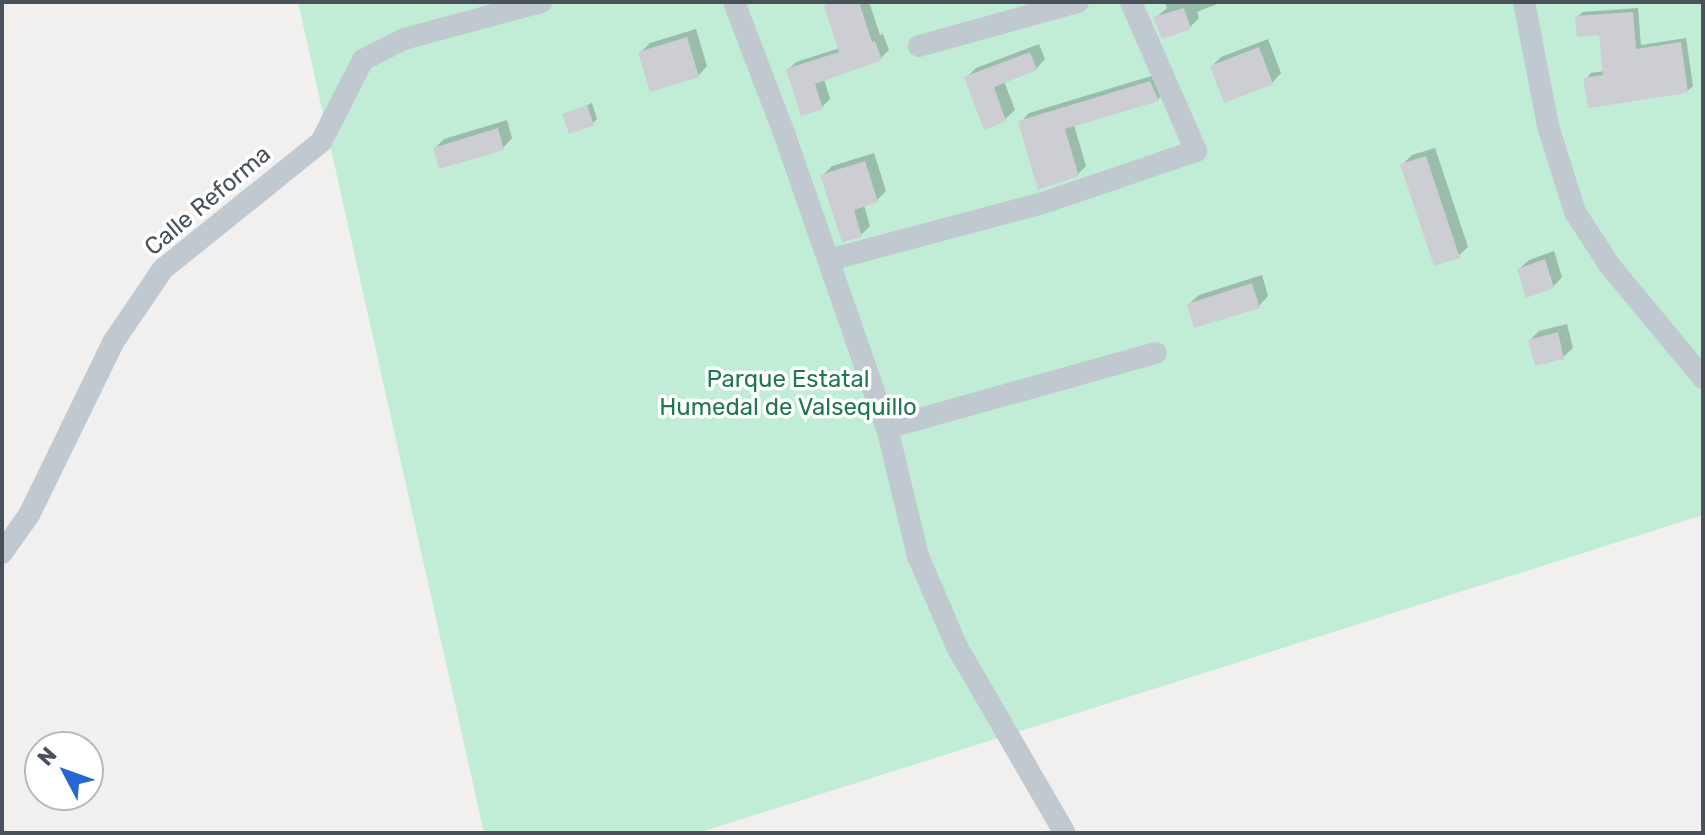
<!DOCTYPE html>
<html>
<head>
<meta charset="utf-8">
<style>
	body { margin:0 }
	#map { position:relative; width:1705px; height:835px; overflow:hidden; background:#f2f0ef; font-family:Rubik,sans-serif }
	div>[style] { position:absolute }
	.green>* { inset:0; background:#c1ecd5 }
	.shadow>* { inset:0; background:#0003 }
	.building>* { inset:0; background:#cdced4 }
	.minor>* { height:22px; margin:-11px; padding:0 11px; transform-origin:11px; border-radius:11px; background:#c1c9d0 }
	span { translate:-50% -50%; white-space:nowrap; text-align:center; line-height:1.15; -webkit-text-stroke:7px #fff; paint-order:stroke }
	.street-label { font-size:24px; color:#49515b }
	.park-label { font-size:24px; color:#1e7852 }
	.frame { position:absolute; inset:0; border:4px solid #49515b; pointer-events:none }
	.north { position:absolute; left:24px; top:731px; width:80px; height:80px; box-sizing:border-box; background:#fff; border:2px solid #b6b9bd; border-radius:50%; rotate:311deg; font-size:22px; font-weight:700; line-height:32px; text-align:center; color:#49515b }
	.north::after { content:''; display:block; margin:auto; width:28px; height:36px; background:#2766d5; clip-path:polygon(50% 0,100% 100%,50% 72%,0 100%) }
</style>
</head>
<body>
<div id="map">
	<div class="green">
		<i style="clip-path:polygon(298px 2px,1703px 2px,1703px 515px,698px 833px,484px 833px)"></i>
	</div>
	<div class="shadow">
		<i style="clip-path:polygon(831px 2px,869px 2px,880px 35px,883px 34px,889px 50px,881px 58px,824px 79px,830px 99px,822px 107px,788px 70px,796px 62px,840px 48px,826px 6px)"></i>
		<i style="clip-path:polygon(1165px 2px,1222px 2px,1197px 12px,1199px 18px,1190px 27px,1155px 18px,1167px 8px)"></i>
		<i style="clip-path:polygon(1638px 8px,1641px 45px,1686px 38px,1693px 86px,1687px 91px,1586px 79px,1591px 73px,1605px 71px,1601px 33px,1577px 17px,1583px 12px)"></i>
		<i style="clip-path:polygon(696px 29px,707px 66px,698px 76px,641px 52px,650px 43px)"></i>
		<i style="clip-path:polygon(1268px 39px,1281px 73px,1272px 83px,1212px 66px,1221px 57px)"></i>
		<i style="clip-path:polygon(1039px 44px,1045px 59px,1036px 69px,1004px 81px,1015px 110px,1005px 119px,967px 77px,976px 68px)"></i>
		<i style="clip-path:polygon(1158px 74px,1166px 91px,1158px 99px,1074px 125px,1086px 166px,1078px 174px,1021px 122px,1029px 113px)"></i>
		<i style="clip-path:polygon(592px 103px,597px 119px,593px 123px,565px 115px)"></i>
		<i style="clip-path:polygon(507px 120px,512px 138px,503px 148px,435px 148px,444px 139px)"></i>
		<i style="clip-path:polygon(1435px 148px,1468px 247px,1458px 256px,1402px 165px,1412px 155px)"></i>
		<i style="clip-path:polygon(874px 153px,886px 191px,877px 200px,864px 205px,870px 226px,861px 235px,822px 176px,832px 166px)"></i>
		<i style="clip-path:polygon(1554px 251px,1562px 277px,1553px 287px,1519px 269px,1529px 260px)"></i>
		<i style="clip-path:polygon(1262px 275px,1268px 296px,1259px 306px,1189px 304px,1199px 295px)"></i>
		<i style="clip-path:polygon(1567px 324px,1573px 348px,1563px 357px,1530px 340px,1539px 331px)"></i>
	</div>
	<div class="building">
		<i style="clip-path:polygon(836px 2px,859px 2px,872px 42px,875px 41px,882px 60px,815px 84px,823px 109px,801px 116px,786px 69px,839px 52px,824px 6px)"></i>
		<i style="clip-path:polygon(1184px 8px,1191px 29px,1162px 39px,1153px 17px)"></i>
		<i style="clip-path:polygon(1633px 12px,1636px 49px,1681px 42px,1688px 93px,1588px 108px,1583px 78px,1603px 75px,1599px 35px,1577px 37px,1575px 16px)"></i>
		<i style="clip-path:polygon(687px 37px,699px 77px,650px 92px,638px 52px)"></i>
		<i style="clip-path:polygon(1259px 47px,1273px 84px,1224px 103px,1210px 66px)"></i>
		<i style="clip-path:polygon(1030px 52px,1037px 70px,994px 87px,1006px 121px,984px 130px,964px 77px)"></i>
		<i style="clip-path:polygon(1150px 81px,1159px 101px,1065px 129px,1079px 176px,1038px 190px,1018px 121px)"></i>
		<i style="clip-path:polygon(587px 105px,594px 125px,569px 134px,562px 114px)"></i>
		<i style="clip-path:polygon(498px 128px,504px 150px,439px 169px,433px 148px)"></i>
		<i style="clip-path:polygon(1426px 156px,1460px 258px,1434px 266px,1400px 164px)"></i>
		<i style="clip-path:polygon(865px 161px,878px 202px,854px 210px,862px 237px,842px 242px,820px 175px)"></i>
		<i style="clip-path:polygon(1545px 259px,1554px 288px,1526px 298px,1517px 269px)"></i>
		<i style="clip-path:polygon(1252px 283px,1260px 308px,1194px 328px,1187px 304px)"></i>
		<i style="clip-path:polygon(1558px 332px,1564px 359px,1535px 366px,1528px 340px)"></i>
	</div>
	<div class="minor">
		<i style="left:734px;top:2px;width:140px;rotate:69.1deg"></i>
		<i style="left:784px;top:133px;width:312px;rotate:70.8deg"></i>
		<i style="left:887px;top:428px;width:132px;rotate:76.4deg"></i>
		<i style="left:918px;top:556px;width:99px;rotate:66.8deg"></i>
		<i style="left:957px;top:647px;width:215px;rotate:59.9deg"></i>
		<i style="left:1524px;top:2px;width:126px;rotate:79deg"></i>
		<i style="left:1548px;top:126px;width:90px;rotate:72.6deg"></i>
		<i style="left:1575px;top:212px;width:64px;rotate:57.1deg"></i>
		<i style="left:1610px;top:266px;width:146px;rotate:50.3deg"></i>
		<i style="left:919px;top:46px;width:165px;rotate:-15.5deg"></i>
		<i style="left:829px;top:260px;width:218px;rotate:-14.9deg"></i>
		<i style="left:1040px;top:204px;width:165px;rotate:-18.8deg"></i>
		<i style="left:1196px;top:151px;width:163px;rotate:-113.6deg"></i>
		<i style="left:887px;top:428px;width:279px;rotate:-15.6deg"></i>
		<i style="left:2px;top:553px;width:47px;rotate:-54.6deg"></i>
		<i style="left:29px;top:515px;width:194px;rotate:-64deg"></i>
		<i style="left:114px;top:341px;width:87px;rotate:-55.8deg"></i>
		<i style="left:163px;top:269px;width:203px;rotate:-38.8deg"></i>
		<i style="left:321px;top:142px;width:92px;rotate:-62.9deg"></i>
		<i style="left:363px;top:60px;width:46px;rotate:-27.1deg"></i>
		<i style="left:404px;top:39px;width:142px;rotate:-15.1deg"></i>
	</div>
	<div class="street-label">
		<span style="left:208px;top:201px;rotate:-40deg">Calle Reforma</span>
	</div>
	<div class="park-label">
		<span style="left:788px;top:394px">Parque Estatal<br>Humedal de Valsequillo</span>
	</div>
	<div class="frame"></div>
	<div class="north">N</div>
</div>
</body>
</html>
